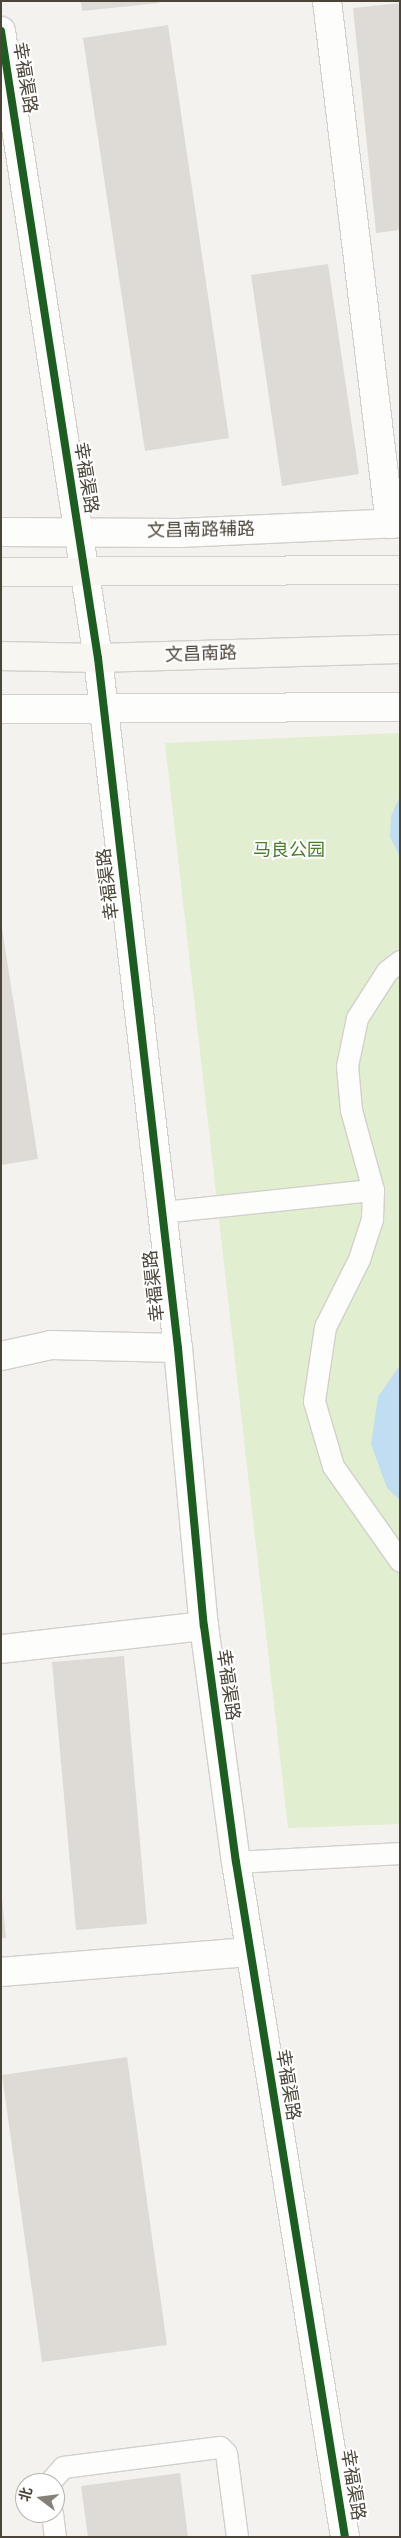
<!DOCTYPE html>
<html>
<head>
<meta charset="utf-8">
<style>
	body { margin:0 }
	#map { position:relative; width:401px; height:2538px; overflow:hidden; background:#f4f2ee; font-family:"Sofia Sans Condensed","Noto Sans SC",sans-serif }
	div>[style] { position:absolute }
	.green>* { inset:0; background:#e1eecf }
	.water>* { inset:0; background:#c0ddf1 }
	.building>* { inset:0; background:#dedbd6 }
	.roads { filter:drop-shadow(1px 0 #d2d0cb) drop-shadow(-1px 0 #d2d0cb) drop-shadow(0 1px #d2d0cb) drop-shadow(0 -1px #d2d0cb) }
	.service>* { height:21px; margin:-10.5px; padding:0 10.5px; transform-origin:10.5px; border-radius:10.5px; background:#fdfdfc }
	.minor>* { height:28px; margin:-14px; padding:0 14px; transform-origin:14px; border-radius:14px; background:#fdfdfc }
	.tertiary>* { height:28px; margin:-14px; padding:0 14px; transform-origin:14px; border-radius:14px; background:#fdfdfc }
	.secondary>* { height:28px; margin:-14px; padding:0 14px; transform-origin:14px; border-radius:14px; background:#f7f6f1 }
	.cycleway>* { height:8px; margin:-4px; padding:0 4px; transform-origin:4px; border-radius:4px; background:#1b5e20 }
	span { translate:-50% -50%; white-space:nowrap; text-align:center; line-height:1.15; -webkit-text-stroke:4px #fff; paint-order:stroke }
	.street-label { font-size:18px; color:#4b4439 }
	.park-label { font-size:18px; color:#4a7f2a }
	.frame { position:absolute; inset:0; border:2px solid #4b4439; pointer-events:none }
	.north { position:absolute; left:15px; top:2473px; width:50px; height:50px; box-sizing:border-box; background:#fff; border:1px solid #b7b4b0; border-radius:50%; rotate:285deg; font-size:14px; font-weight:700; line-height:20px; text-align:center; color:#4b4439 }
	.north::after { content:''; display:block; margin:auto; width:18px; height:22px; background:#868178; clip-path:polygon(50% 0,100% 100%,50% 72%,0 100%) }
</style>
</head>
<body>
<div id="map">
	<div class="green">
		<i style="clip-path:polygon(400px 733px,400px 1824px,288px 1828px,165px 743px)"></i>
	</div>
	<div class="water">
		<i style="clip-path:polygon(400px 796px,400px 857px,390px 837px,391px 816px)"></i>
		<i style="clip-path:polygon(400px 1365px,400px 1500px,387px 1488px,371px 1444px,378px 1397px)"></i>
	</div>
	<div class="building">
		<i style="clip-path:polygon(81px 1px,159px 1px,159px 3px,82px 11px)"></i>
		<i style="clip-path:polygon(400px 3px,400px 230px,376px 233px,353px 8px)"></i>
		<i style="clip-path:polygon(168px 25px,229px 438px,145px 451px,83px 38px)"></i>
		<i style="clip-path:polygon(328px 264px,359px 474px,282px 486px,251px 275px)"></i>
		<i style="clip-path:polygon(1px 922px,38px 1159px,1px 1165px)"></i>
		<i style="clip-path:polygon(124px 1656px,147px 1924px,76px 1930px,52px 1662px)"></i>
		<i style="clip-path:polygon(1px 1888px,6px 1938px,1px 1938px)"></i>
		<i style="clip-path:polygon(127px 2057px,167px 2345px,42px 2362px,2px 2075px)"></i>
		<i style="clip-path:polygon(180px 2473px,188px 2537px,88px 2537px,81px 2486px)"></i>
	</div>
	<div class="roads">
		<div class="service">
			<i style="left:400px;top:961px;width:16px;rotate:142deg"></i>
			<i style="left:387px;top:971px;width:56px;rotate:122.6deg"></i>
			<i style="left:357px;top:1018px;width:49px;rotate:101.8deg"></i>
			<i style="left:347px;top:1066px;width:44px;rotate:84.8deg"></i>
			<i style="left:351px;top:1110px;width:83px;rotate:74.6deg"></i>
			<i style="left:373px;top:1190px;width:29px;rotate:92deg"></i>
			<i style="left:372px;top:1219px;width:40px;rotate:108deg"></i>
			<i style="left:360px;top:1257px;width:78px;rotate:116.6deg"></i>
			<i style="left:325px;top:1327px;width:75px;rotate:98.5deg"></i>
			<i style="left:314px;top:1401px;width:68px;rotate:73.7deg"></i>
			<i style="left:333px;top:1466px;width:116px;rotate:54.8deg"></i>
			<i style="left:162px;top:1212px;width:212px;rotate:-6deg"></i>
			<i style="left:236px;top:1862px;width:164px;rotate:-3.1deg"></i>
			<i style="left:49px;top:2483px;width:21px;rotate:-49deg"></i>
			<i style="left:63px;top:2467px;width:158px;rotate:-7.3deg"></i>
			<i style="left:220px;top:2447px;width:8px;rotate:45deg"></i>
			<i style="left:226px;top:2453px;width:85px;rotate:82.5deg"></i>
			<i style="left:52px;top:2513px;width:24px;rotate:83deg"></i>
		</div>
		<div class="minor">
			<i style="left:327px;top:1px;width:527px;rotate:83.13deg"></i>
			<i style="left:1px;top:532px;width:178px;rotate:0.3deg"></i>
			<i style="left:179px;top:533px;width:221px;rotate:-2.6deg"></i>
			<i style="left:1px;top:709px;width:399px;rotate:-0.3deg"></i>
			<i style="left:1px;top:1356px;width:51px;rotate:-12.4deg"></i>
			<i style="left:51px;top:1345px;width:127px;rotate:1.4deg"></i>
			<i style="left:1px;top:1649px;width:204px;rotate:-6.5deg"></i>
		</div>
		<div class="tertiary">
			<i style="left:1px;top:31px;width:634px;rotate:81.21deg"></i>
			<i style="left:98px;top:658px;width:695px;rotate:83.39deg"></i>
			<i style="left:178px;top:1348px;width:279px;rotate:84.7deg"></i>
			<i style="left:204px;top:1626px;width:238px;rotate:82.3deg"></i>
			<i style="left:236px;top:1862px;width:684px;rotate:80.83deg"></i>
			<i style="left:1px;top:1972px;width:250px;rotate:-4.6deg"></i>
		</div>
		<div class="secondary">
			<i style="left:1px;top:572px;width:399px;rotate:-0.3deg"></i>
			<i style="left:1px;top:656px;width:97px;rotate:1.2deg"></i>
			<i style="left:98px;top:658px;width:302px;rotate:-1.7deg"></i>
		</div>
	</div>
	<div class="cycleway">
		<i style="left:1px;top:31px;width:634px;rotate:81.21deg"></i>
		<i style="left:98px;top:658px;width:695px;rotate:83.39deg"></i>
		<i style="left:178px;top:1348px;width:279px;rotate:84.7deg"></i>
		<i style="left:204px;top:1626px;width:238px;rotate:82.3deg"></i>
		<i style="left:236px;top:1862px;width:684px;rotate:80.83deg"></i>
	</div>
	<div class="street-label">
		<span style="left:24px;top:78px;rotate:81deg">幸福渠路</span>
		<span style="left:85px;top:478px;rotate:81deg">幸福渠路</span>
		<span style="left:201px;top:531px;rotate:-1deg">文昌南路辅路</span>
		<span style="left:201px;top:655px;rotate:-2deg">文昌南路</span>
		<span style="left:109px;top:884px;rotate:-97deg">幸福渠路</span>
		<span style="left:155px;top:1286px;rotate:-96deg">幸福渠路</span>
		<span style="left:227px;top:1685px;rotate:82deg">幸福渠路</span>
		<span style="left:287px;top:2085px;rotate:81deg">幸福渠路</span>
		<span style="left:352px;top:2485px;rotate:81deg">幸福渠路</span>
	</div>
	<div class="park-label">
		<span style="left:289px;top:851px">马良公园</span>
	</div>
	<div class="frame"></div>
	<div class="north">北</div>
</div>
</body>
</html>
